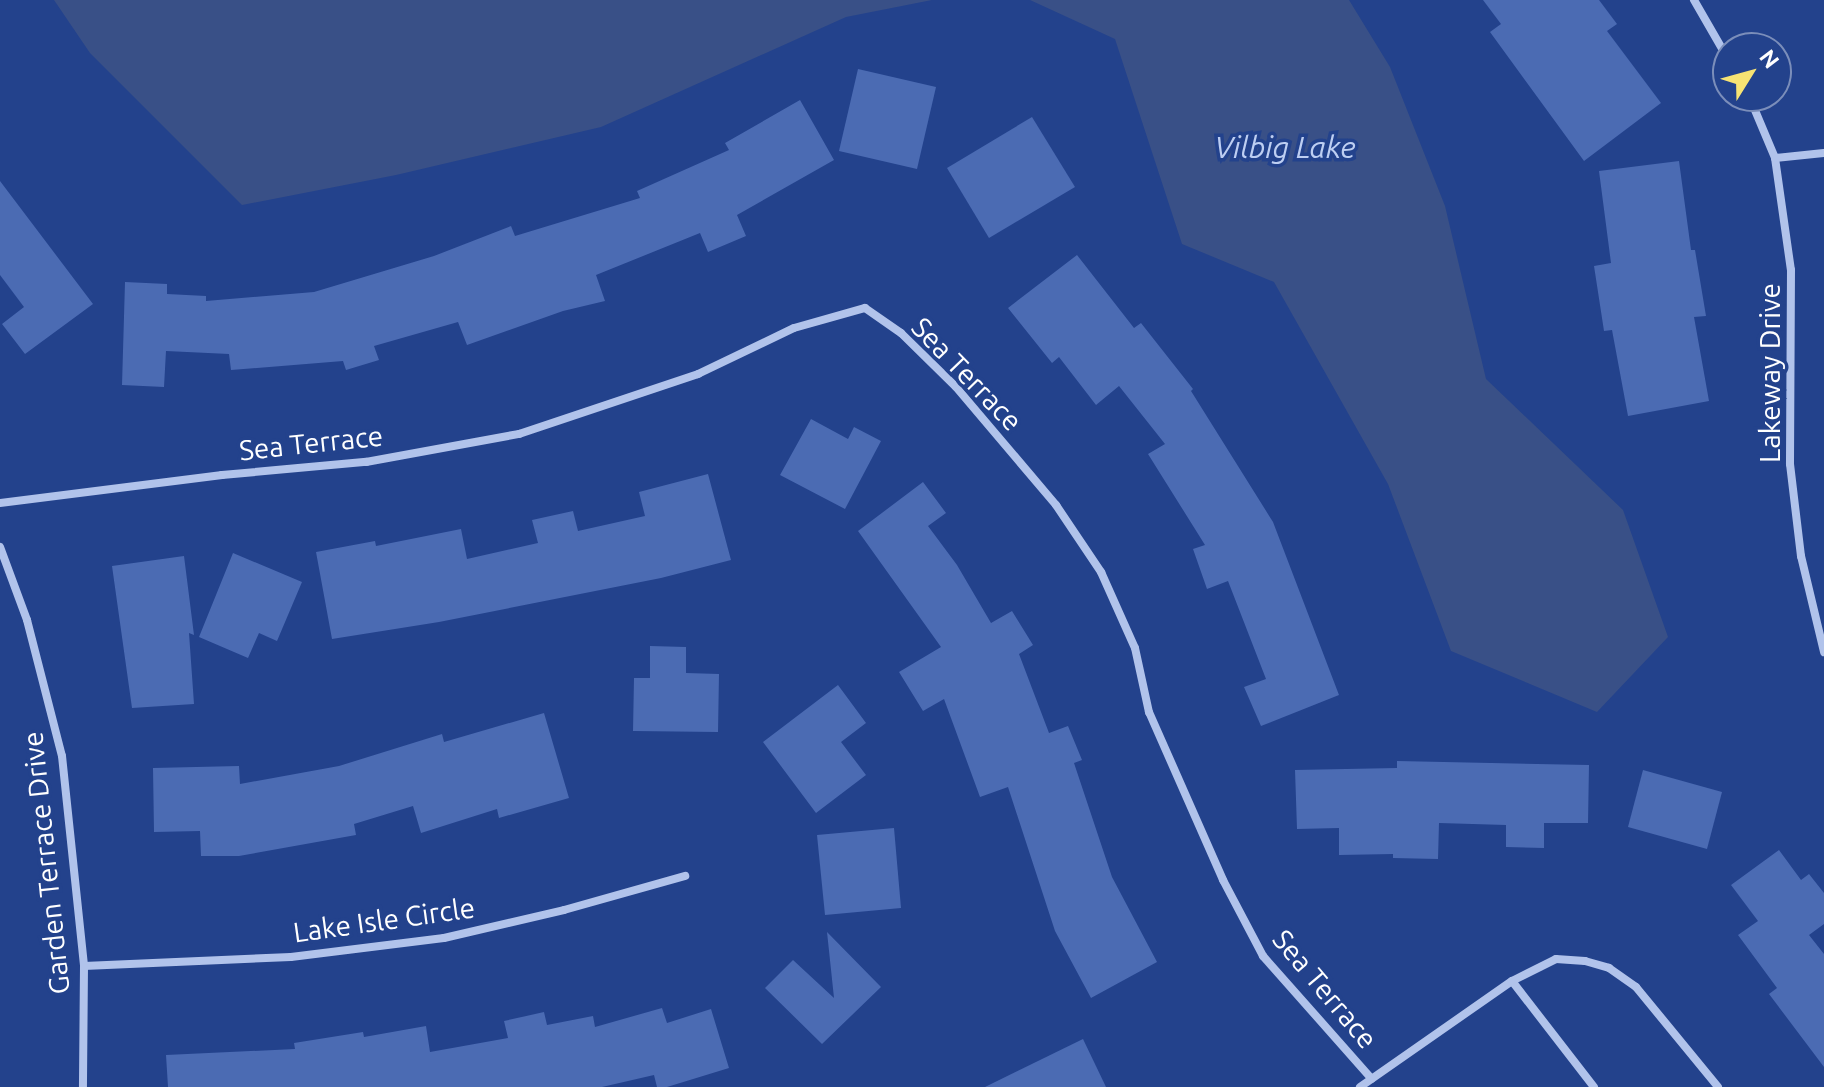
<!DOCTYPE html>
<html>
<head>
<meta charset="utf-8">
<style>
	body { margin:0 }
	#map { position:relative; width:1824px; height:1087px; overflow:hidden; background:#23428c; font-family:Ubuntu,sans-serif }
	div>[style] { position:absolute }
	.water>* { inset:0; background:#395087 }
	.building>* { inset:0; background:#4b6bb3 }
	.street>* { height:8px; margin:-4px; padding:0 4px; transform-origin:4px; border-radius:4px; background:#b1c3eb }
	span { translate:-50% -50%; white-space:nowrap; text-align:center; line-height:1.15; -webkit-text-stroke:7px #23428c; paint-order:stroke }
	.street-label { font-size:28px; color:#fff }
	.water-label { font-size:30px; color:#bdcef2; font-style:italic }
	.north { position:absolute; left:1712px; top:32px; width:80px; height:80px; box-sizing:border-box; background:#23428c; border:2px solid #7b8eba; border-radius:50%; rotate:53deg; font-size:22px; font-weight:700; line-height:32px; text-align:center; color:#fff }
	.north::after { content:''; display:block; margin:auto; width:28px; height:36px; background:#f7e373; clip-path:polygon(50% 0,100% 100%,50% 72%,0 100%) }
</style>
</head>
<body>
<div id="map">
	<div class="water">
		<i style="clip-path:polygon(54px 0,932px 0,846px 17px,601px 127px,396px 175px,242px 205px,90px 53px)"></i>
		<i style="clip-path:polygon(1030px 0,1349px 0,1390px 67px,1445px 206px,1486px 379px,1623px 510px,1668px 637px,1597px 712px,1451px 651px,1388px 484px,1274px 282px,1182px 244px,1115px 39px)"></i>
	</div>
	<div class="building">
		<i style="clip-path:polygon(1483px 0,1599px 0,1617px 24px,1607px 31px,1661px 103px,1584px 161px,1490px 32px,1501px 24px)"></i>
		<i style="clip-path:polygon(858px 69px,936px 87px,917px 169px,839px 151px)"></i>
		<i style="clip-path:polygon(800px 100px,834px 160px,737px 215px,746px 236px,708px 252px,700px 233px,596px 275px,605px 301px,563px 311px,467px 345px,458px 322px,374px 346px,379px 360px,346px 370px,343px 361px,231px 370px,229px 354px,166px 351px,164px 387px,122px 385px,125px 282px,167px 284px,167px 294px,206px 296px,206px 301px,314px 292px,434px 256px,511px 226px,515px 236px,640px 198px,637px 191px,729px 150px,725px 143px)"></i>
		<i style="clip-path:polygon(1032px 117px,1075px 187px,989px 238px,947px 168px)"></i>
		<i style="clip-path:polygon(1679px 161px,1691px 250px,1695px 250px,1706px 316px,1694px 317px,1709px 401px,1628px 416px,1612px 330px,1604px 331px,1594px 266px,1611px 263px,1599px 171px)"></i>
		<i style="clip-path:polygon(0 181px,93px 304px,25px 354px,2px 324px,24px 307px,0 275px)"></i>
		<i style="clip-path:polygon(1077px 255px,1134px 328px,1141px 323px,1193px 389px,1191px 391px,1273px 522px,1339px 695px,1261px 726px,1244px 687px,1266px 679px,1228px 581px,1207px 589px,1193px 549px,1205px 545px,1148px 454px,1165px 444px,1119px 386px,1096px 405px,1059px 357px,1052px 363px,1008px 308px)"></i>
		<i style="clip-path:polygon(811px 419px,848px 439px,854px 427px,881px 441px,845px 509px,780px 475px)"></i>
		<i style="clip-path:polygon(708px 474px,731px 560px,661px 578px,439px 622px,332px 639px,316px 552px,375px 541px,376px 546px,461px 529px,467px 559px,538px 543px,532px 520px,573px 511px,578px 531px,645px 516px,639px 492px)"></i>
		<i style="clip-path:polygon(923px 482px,946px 513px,928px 526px,957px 565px,991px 623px,1012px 611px,1033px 645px,1019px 654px,1049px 733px,1068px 726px,1082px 760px,1074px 763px,1112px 877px,1157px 962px,1091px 998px,1055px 931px,1008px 787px,980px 797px,944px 699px,923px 711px,899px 672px,941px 647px,858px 531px)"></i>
		<i style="clip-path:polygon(233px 553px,302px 582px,277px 641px,259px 633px,248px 658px,199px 637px)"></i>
		<i style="clip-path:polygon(184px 556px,194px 635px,189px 633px,194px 704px,132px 708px,112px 566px)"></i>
		<i style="clip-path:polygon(650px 646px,686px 647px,686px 673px,719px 674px,718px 732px,633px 731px,634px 678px,650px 678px)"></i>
		<i style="clip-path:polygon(838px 685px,866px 723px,841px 742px,866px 775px,816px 813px,763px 742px)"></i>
		<i style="clip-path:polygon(544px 713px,569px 798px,499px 818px,497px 809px,421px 833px,413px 806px,354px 824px,356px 835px,239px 856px,201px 856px,200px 831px,154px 832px,153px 768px,239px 766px,240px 784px,339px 766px,442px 734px,444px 742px)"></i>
		<i style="clip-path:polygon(1397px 761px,1589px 765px,1588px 823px,1544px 823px,1544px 848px,1506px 847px,1506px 825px,1439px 823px,1438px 859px,1393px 858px,1393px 854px,1339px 855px,1339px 828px,1297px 829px,1295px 770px,1397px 768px)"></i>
		<i style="clip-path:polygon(1643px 770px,1722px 792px,1707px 849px,1628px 827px)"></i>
		<i style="clip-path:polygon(894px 828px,901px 908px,825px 915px,817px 835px)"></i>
		<i style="clip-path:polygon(1779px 850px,1801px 880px,1809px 874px,1824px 893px,1824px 924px,1809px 935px,1824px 954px,1824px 1067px,1769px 994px,1777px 988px,1738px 935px,1758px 921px,1731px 885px)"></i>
		<i style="clip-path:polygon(827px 932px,881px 987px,822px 1044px,765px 988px,793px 960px,834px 998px)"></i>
		<i style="clip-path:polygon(662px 1008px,667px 1023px,711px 1009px,729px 1068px,667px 1087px,657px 1087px,654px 1075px,602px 1087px,168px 1087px,166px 1055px,295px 1049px,294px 1043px,363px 1032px,364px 1037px,426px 1026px,430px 1052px,508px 1038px,504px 1021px,544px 1012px,547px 1025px,593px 1016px,595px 1027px)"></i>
		<i style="clip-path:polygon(1083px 1039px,1106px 1087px,985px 1087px)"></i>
	</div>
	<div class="street">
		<i style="left:1694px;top:0;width:68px;rotate:60deg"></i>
		<i style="left:1749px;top:96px;width:67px;rotate:67.2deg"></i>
		<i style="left:1775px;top:158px;width:113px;rotate:81.9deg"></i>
		<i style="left:1791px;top:270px;width:194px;rotate:90.3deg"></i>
		<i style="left:1790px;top:464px;width:93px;rotate:83.2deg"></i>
		<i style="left:1801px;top:556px;width:99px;rotate:76.5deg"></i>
		<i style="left:1775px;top:158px;width:49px;rotate:-5.8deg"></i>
		<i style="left:0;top:503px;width:224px;rotate:-7.2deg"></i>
		<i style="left:222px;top:475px;width:145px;rotate:-5.2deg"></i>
		<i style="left:366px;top:462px;width:156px;rotate:-10.4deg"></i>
		<i style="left:519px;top:434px;width:189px;rotate:-18.5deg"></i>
		<i style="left:698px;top:374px;width:106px;rotate:-25.6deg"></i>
		<i style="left:794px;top:328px;width:74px;rotate:-15.7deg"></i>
		<i style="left:865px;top:308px;width:44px;rotate:34.8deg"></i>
		<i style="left:901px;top:333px;width:77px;rotate:44.5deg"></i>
		<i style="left:956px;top:387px;width:155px;rotate:49.7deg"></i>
		<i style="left:1056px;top:505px;width:81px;rotate:56.1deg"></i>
		<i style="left:1101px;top:572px;width:83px;rotate:65.9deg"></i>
		<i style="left:1135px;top:648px;width:66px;rotate:77.7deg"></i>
		<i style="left:1149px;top:712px;width:184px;rotate:66.2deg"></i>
		<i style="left:1223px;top:880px;width:86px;rotate:62.2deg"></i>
		<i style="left:1263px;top:956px;width:164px;rotate:48.5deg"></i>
		<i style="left:0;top:547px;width:78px;rotate:69.7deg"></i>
		<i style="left:27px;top:620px;width:140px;rotate:75.6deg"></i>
		<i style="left:62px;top:756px;width:211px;rotate:84deg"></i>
		<i style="left:84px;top:966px;width:121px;rotate:90.5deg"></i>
		<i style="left:84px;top:966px;width:207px;rotate:-2.5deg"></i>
		<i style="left:291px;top:957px;width:154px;rotate:-7.1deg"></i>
		<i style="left:444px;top:938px;width:123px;rotate:-13.1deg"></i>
		<i style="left:564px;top:910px;width:126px;rotate:-15.7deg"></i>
		<i style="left:1512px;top:981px;width:134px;rotate:52.3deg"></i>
		<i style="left:1360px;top:1087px;width:185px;rotate:-34.9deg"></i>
		<i style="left:1512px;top:981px;width:49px;rotate:-26.6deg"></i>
		<i style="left:1556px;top:959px;width:29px;rotate:4deg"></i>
		<i style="left:1585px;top:961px;width:25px;rotate:16deg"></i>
		<i style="left:1609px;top:968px;width:33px;rotate:35deg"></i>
		<i style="left:1636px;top:987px;width:129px;rotate:50.6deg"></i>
	</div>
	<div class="street-label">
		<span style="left:1770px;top:373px;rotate:-90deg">Lakeway Drive</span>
		<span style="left:967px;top:374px;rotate:46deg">Sea Terrace</span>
		<span style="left:311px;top:443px;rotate:-6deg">Sea Terrace</span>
		<span style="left:46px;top:863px;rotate:-96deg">Garden Terrace Drive</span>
		<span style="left:384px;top:920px;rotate:-8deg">Lake Isle Circle</span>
		<span style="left:1325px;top:989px;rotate:50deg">Sea Terrace</span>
	</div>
	<div class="water-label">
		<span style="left:1285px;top:147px">Vilbig Lake</span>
	</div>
	<div class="north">N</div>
</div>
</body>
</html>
